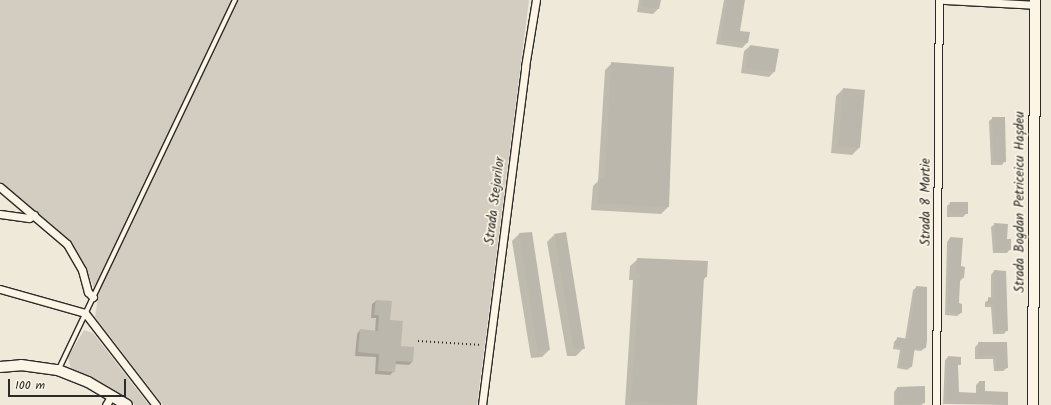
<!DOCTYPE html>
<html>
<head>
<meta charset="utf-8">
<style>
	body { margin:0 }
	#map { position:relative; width:1051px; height:405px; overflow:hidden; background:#efe9da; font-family:Kalam,sans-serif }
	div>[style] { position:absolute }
	.green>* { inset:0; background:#d2cdc0 }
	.shadow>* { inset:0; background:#0003 }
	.building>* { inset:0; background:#bcb7ac }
	.path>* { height:1.5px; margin-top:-0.75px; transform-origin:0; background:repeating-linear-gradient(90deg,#2b2b2b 0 1px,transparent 0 4px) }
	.roads { filter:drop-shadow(1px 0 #2b2b2b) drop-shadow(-1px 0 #2b2b2b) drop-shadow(0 1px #2b2b2b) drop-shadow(0 -1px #2b2b2b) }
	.lane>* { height:3.5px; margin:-1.75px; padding:0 1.75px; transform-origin:1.75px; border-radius:1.75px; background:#fcf5e5 }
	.street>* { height:7px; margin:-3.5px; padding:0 3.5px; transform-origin:3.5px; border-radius:3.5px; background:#fcf5e5 }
	.secondary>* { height:10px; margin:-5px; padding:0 5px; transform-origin:5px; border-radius:5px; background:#fcf5e5 }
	span { translate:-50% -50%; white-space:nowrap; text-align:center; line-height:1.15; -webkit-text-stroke:3.5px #fcf5e5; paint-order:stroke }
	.street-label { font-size:13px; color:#2b2b2b }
	.scale { position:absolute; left:8px; top:379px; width:118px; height:18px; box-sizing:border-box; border:2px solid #2b2b2b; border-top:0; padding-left:5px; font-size:12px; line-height:14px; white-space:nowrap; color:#2b2b2b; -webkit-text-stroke:3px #fcf5e5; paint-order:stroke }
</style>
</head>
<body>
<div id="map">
	<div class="green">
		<i style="clip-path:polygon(0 0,529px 0,477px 405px,163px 405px,95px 317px,98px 298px,85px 266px,69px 242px,0 182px)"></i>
		<i style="clip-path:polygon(84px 330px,93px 333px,149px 405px,135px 405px,107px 386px,71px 369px,68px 357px)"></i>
	</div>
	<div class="shadow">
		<i style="clip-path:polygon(639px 0,660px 0,658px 9px,653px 14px,637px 12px)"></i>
		<i style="clip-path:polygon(724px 0,744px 0,739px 32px,747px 43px,742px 48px,716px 44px)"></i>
		<i style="clip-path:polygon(750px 46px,778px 50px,774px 72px,769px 77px,741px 73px,744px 51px)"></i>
		<i style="clip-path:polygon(612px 63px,668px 207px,661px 214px,591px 210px,593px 186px,598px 181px,605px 70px)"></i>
		<i style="clip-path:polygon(843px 89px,864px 91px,859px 148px,852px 155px,831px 153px,836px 96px)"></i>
		<i style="clip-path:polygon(993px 118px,1005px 161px,1002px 165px,991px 165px,989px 121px)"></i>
		<i style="clip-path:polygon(950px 203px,967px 213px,963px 217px,947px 217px,947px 206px)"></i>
		<i style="clip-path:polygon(995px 224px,1010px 249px,1007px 253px,993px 253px,991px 227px)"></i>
		<i style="clip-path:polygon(531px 233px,549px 350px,542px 357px,531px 358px,512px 241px,519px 234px)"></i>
		<i style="clip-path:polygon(554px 235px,584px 348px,576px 356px,567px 356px,547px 242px)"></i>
		<i style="clip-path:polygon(950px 238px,963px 278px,960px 281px,958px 304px,961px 313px,957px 316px,945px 315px,947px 242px)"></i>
		<i style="clip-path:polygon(638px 259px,706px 277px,703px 280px,696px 405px,625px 405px,633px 280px,629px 280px,630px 266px)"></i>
		<i style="clip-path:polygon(994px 271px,1007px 330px,1004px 334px,993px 334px,991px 307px,985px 307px,985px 302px,991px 299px,991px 275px)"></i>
		<i style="clip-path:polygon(917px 287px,925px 348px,921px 351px,913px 350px,911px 367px,907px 370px,897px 368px,900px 350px,893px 349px,894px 342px,898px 338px,905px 340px,913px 290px)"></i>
		<i style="clip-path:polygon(376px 301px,389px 321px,400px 347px,412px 362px,409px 365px,394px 364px,394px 371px,390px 375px,375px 374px,376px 357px,355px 356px,357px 334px,360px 330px,375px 332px,376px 318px,371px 318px,372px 304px)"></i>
		<i style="clip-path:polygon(979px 343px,1006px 343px,1007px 368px,1003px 371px,994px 371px,993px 359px,975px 359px,975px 347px)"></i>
		<i style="clip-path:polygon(948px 357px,960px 358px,957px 367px,958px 393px,976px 394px,976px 385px,979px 382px,984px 392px,1007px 404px,943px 404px,945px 360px)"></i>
		<i style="clip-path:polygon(897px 388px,924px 403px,921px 405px,894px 405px,894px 392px)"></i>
	</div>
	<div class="building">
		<i style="clip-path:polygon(643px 0,661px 0,659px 9px,642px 6px)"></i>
		<i style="clip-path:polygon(727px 0,745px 0,740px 31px,750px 32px,748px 43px,721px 39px)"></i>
		<i style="clip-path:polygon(750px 45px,779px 49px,775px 72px,746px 68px)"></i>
		<i style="clip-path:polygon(611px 62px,674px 67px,669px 207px,598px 203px,600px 178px,605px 178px)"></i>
		<i style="clip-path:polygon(843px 88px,865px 90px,860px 148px,838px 146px)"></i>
		<i style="clip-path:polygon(992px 117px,1005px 117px,1006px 162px,994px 162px)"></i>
		<i style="clip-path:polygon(950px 202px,968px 202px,968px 214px,950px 213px)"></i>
		<i style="clip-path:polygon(994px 223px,1008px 224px,1007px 239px,1011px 239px,1011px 250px,996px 250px)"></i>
		<i style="clip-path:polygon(532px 232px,550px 350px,538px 352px,519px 233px)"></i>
		<i style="clip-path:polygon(566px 232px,585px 349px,574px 349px,554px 234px)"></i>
		<i style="clip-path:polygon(950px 237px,963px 238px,961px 266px,965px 267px,964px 278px,960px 278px,959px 303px,962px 304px,962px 313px,948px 312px)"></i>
		<i style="clip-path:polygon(637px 258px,708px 261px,707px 277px,704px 277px,697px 405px,631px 401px,640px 273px,636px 273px)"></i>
		<i style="clip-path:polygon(994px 270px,1006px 271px,1008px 331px,996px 331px,994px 304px,988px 304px,988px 297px,994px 298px)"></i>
		<i style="clip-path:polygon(916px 286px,927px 287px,927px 340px,926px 348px,915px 347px,912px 367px,900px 365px,903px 347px,896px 346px,897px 337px,908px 339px)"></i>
		<i style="clip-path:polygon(376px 300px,392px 301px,390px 320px,403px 321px,401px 346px,414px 347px,413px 362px,396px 361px,395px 372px,378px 371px,379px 354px,358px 352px,360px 329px,378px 331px,379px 315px,374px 315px)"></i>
		<i style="clip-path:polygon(978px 342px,1007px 342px,1008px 368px,997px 368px,996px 356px,978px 356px)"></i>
		<i style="clip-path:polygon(948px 356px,961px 357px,961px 365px,958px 365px,959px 392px,978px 393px,979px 381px,985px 381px,985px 391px,1008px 392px,1008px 405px,951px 404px,951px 401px,946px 401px)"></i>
		<i style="clip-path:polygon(925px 386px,925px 403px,897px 404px,897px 387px)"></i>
	</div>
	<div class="path">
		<i style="left:418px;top:341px;width:64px;rotate:3.6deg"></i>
	</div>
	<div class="roads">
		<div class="lane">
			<i style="left:59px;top:369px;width:409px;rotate:-64.5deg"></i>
		</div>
		<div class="street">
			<i style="left:944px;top:0;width:91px;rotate:3.1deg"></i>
			<i style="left:0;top:187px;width:88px;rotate:40.4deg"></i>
			<i style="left:67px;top:244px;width:30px;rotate:60deg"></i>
			<i style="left:82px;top:270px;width:23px;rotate:75deg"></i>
			<i style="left:88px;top:292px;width:7px;rotate:45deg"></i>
			<i style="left:0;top:214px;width:29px;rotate:8deg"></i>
			<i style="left:29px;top:218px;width:6px;rotate:-31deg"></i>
			<i style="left:0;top:289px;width:88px;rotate:15.8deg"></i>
			<i style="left:85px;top:313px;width:116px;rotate:52.3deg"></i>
			<i style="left:106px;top:405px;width:12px;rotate:-59deg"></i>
			<i style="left:482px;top:405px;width:341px;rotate:-82.7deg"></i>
			<i style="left:525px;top:67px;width:68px;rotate:-80.7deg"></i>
			<i style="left:936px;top:405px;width:405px;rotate:-89.6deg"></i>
		</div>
		<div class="secondary">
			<i style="left:0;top:367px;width:21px;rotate:-5deg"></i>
			<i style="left:21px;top:365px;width:37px;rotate:8deg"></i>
			<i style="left:58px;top:370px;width:32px;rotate:22deg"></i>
			<i style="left:88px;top:382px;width:45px;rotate:30.5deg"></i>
			<i style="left:1033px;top:405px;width:405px;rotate:-89.7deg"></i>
		</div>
	</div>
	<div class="street-label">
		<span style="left:496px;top:201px;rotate:-83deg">Strada Stejarilor</span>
		<span style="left:927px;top:202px;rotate:-90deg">Strada 8 Martie</span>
		<span style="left:1021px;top:202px;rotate:-90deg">Strada Bogdan Petriceicu Hașdeu</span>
	</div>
	<div class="scale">100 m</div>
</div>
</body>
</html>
